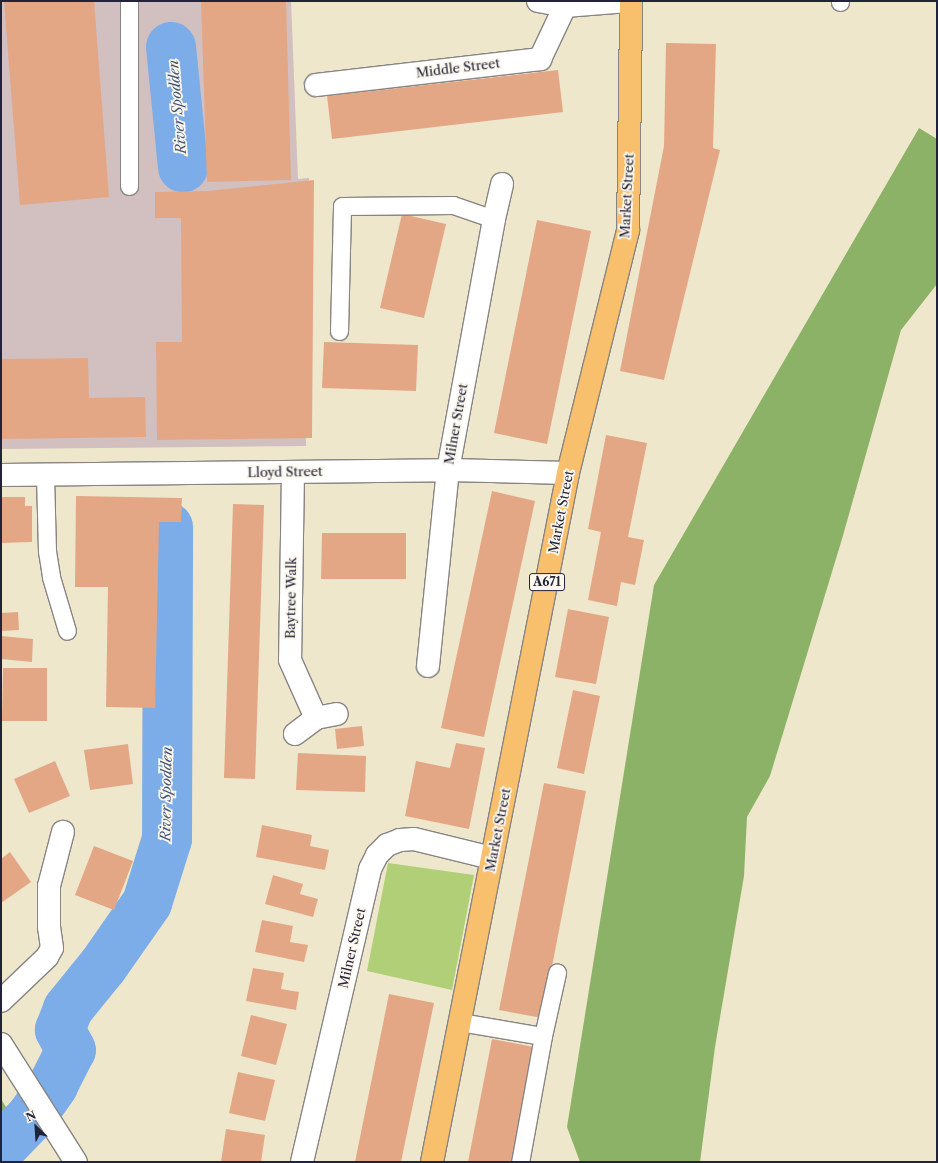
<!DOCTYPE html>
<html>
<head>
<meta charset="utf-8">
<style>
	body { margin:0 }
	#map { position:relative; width:938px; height:1163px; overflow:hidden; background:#efe7cc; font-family:"Libre Caslon Text",serif }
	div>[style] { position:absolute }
	.industrial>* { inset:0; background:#d2bfc0 }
	.green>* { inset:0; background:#b0cf76 }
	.forest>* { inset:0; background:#8cb267 }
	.river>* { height:50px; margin:-25px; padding:0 25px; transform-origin:25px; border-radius:25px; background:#7dade8 }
	.building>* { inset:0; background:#e3a786 }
	.roads { filter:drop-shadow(1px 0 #888484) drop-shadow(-1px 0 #888484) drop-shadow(0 1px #888484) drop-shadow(0 -1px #888484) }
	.lane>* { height:17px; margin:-8.5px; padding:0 8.5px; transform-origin:8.5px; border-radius:8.5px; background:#fff }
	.street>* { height:22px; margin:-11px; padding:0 11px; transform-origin:11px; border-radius:11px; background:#fff }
	.primary>* { height:22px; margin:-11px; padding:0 11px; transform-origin:11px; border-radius:11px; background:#f8bf6c }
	span { translate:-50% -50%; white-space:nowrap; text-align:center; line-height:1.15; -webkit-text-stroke:3.5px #fbf7ec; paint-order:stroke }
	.shield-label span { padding:1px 3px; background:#fbf7ec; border:1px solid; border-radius:3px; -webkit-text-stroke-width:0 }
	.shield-label { font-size:12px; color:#22223b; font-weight:700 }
	.street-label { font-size:13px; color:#22223b }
	.water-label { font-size:14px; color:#425378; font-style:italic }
	.frame { position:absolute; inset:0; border:2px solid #22223b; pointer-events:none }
	.north { position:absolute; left:16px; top:1107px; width:40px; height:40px; -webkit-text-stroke:3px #fbf7ec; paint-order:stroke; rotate:335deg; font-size:11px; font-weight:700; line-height:16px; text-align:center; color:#22223b }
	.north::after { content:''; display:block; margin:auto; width:14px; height:18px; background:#22223b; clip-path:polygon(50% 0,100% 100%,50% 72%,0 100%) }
</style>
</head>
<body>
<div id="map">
	<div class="industrial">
		<i style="clip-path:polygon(1px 1px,291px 1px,298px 179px,309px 178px,309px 185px,306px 446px,1px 449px)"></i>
	</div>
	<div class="green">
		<i style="clip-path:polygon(388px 863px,474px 875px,452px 990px,367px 971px)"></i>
	</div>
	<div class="forest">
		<i style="clip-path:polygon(919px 128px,937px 139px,937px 284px,901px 330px,842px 539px,770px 776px,747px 817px,744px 876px,715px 1047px,700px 1162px,580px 1162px,567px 1127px,654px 585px)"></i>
		<i style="clip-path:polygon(1px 1099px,14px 1120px,1px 1134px)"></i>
	</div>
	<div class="river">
		<i style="left:171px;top:47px;width:121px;rotate:84.3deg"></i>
		<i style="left:1px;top:1148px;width:43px;rotate:-45.9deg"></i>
		<i style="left:31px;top:1117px;width:39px;rotate:-55deg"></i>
		<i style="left:53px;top:1085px;width:39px;rotate:-63deg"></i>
		<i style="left:71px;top:1050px;width:23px;rotate:-119deg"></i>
		<i style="left:60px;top:1030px;width:22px;rotate:-69deg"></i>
		<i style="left:68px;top:1009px;width:55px;rotate:-50.9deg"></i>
		<i style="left:103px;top:966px;width:77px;rotate:-55.1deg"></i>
		<i style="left:147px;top:903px;width:67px;rotate:-72.6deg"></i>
		<i style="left:167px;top:839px;width:312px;rotate:-89.8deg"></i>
	</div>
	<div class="building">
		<i style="clip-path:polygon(4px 1px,94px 1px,109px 197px,20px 205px)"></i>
		<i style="clip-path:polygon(201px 1px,286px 1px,291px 180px,207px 182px)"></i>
		<i style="clip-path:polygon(666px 43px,716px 44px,713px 148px,720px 150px,664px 380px,620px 371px,664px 146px)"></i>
		<i style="clip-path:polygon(558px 70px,563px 112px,332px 139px,327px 96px)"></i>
		<i style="clip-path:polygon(314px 180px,312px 438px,157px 440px,156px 342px,182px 342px,181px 218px,155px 218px,155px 192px,208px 191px)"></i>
		<i style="clip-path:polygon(402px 214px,446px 224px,424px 318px,380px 308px)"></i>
		<i style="clip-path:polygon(537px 220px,591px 231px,547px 444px,494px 433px)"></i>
		<i style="clip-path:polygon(324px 342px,418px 345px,416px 391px,322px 388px)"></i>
		<i style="clip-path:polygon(88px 358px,89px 398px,145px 397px,146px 437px,1px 439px,1px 359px)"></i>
		<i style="clip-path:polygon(606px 435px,647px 443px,628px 537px,644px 540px,635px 585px,621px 582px,617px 606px,588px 600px,601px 532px,588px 529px)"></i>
		<i style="clip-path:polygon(492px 491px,535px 501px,484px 737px,441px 728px)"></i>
		<i style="clip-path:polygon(76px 496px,182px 498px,181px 522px,159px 522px,155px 708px,106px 707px,108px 587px,75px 587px)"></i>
		<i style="clip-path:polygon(1px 497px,25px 497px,25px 506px,32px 506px,32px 542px,1px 543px)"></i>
		<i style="clip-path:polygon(233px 504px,264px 505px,255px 779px,224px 778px)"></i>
		<i style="clip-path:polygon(322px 533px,406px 533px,406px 579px,321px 579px)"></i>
		<i style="clip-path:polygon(568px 609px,609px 617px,596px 684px,555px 677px)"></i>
		<i style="clip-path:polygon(18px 612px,19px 630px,1px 631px,1px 613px)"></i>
		<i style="clip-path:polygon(1px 636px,33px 639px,32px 662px,1px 659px)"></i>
		<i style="clip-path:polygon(3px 668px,47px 668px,47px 721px,2px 721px)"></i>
		<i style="clip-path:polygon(573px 690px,600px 696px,584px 774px,557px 768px)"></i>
		<i style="clip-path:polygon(362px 726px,364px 746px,337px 749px,335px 729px)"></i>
		<i style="clip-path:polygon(456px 743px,485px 748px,469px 829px,405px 816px,416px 761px,450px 768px)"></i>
		<i style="clip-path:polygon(128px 744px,133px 784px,90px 790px,84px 750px)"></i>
		<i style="clip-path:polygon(298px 753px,366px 756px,365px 792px,296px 790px)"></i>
		<i style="clip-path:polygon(55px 761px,70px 796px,29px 813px,14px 779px)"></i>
		<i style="clip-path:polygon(544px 783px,586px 791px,542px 1018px,499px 1010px)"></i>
		<i style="clip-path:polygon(262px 825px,312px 835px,310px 846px,329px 850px,325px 870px,256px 857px)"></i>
		<i style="clip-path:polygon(94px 846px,133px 861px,114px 910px,75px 895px)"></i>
		<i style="clip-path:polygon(10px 852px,31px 882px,1px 903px,1px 859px)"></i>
		<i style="clip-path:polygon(273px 875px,303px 884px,300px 894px,318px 899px,313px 917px,265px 904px)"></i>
		<i style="clip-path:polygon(262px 920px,293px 926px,290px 942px,308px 945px,304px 962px,255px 952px)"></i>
		<i style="clip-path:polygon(253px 968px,284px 973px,281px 989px,299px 992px,296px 1010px,246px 1001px)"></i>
		<i style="clip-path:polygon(389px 994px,434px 1003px,401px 1162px,355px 1162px)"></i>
		<i style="clip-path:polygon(251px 1015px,287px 1024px,276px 1065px,241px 1056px)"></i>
		<i style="clip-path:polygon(492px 1039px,534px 1047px,512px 1162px,468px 1162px)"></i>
		<i style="clip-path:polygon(238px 1072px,275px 1080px,265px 1121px,229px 1113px)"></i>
		<i style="clip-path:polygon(226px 1129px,265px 1135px,261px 1162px,221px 1162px)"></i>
	</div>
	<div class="roads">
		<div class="lane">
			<i style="left:129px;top:1px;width:185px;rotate:90deg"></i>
			<i style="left:840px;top:1px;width:1px;rotate:90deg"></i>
			<i style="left:339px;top:331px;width:125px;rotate:-88.6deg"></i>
			<i style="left:342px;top:206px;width:111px;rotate:-0.5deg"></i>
			<i style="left:453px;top:205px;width:43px;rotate:18.9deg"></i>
			<i style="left:45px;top:475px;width:76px;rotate:88.5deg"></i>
			<i style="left:47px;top:551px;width:26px;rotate:81deg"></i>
			<i style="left:51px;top:577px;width:56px;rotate:73.5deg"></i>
			<i style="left:460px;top:1022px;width:84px;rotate:9.6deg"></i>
			<i style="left:543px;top:1036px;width:128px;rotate:100.3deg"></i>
			<i style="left:543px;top:1036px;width:65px;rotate:-77.5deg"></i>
		</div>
		<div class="street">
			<i style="left:538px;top:1px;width:27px;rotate:10deg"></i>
			<i style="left:565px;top:6px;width:63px;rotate:-4.5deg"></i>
			<i style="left:316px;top:85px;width:226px;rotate:-6.6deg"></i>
			<i style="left:540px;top:59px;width:59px;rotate:-64.7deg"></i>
			<i style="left:293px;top:472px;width:188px;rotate:90.9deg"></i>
			<i style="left:290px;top:660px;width:64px;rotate:65.9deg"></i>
			<i style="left:1px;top:475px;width:447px;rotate:-0.6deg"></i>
			<i style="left:448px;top:470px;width:120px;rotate:1.4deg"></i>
			<i style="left:428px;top:666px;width:197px;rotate:-84.2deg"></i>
			<i style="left:448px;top:470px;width:255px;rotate:-79.6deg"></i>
			<i style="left:494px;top:219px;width:36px;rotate:-77deg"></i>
			<i style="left:295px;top:734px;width:26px;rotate:-37deg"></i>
			<i style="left:316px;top:718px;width:21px;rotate:-11deg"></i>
			<i style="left:1px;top:1001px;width:64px;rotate:-43.7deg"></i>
			<i style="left:47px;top:957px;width:10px;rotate:-61deg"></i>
			<i style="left:52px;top:948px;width:21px;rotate:-98deg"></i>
			<i style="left:49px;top:927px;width:41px;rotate:-90deg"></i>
			<i style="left:49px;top:886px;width:56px;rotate:-75.5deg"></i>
			<i style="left:1px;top:1044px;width:140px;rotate:57.6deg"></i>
			<i style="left:302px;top:1162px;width:301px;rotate:-76.9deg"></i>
			<i style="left:370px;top:869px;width:16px;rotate:-63deg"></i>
			<i style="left:377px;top:855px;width:14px;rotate:-45deg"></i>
			<i style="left:387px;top:845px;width:14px;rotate:-21deg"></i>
			<i style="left:400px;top:840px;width:14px;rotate:-4deg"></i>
			<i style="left:414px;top:839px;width:80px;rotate:13.7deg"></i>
		</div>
		<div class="primary">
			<i style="left:432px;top:1162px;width:702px;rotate:-78.83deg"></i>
			<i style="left:568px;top:473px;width:250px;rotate:-76.1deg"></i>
			<i style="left:628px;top:230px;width:229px;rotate:-89.2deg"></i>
		</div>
	</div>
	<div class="shield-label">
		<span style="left:547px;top:582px">A671</span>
	</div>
	<div class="street-label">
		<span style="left:458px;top:68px;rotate:-7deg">Middle Street</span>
		<span style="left:627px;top:196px;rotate:-87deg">Market Street</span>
		<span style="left:456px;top:424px;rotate:-80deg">Milner Street</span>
		<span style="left:285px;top:472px;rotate:-1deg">Lloyd Street</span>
		<span style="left:561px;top:512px;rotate:-79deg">Market Street</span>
		<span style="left:291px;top:598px;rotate:-89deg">Baytree Walk</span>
		<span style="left:498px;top:830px;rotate:-79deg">Market Street</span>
		<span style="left:352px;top:948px;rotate:-77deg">Milner Street</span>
	</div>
	<div class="water-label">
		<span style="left:177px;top:107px;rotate:-95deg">River Spodden</span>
		<span style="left:166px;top:794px;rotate:-89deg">River Spodden</span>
	</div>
	<div class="frame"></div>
	<div class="north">N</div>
</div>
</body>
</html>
